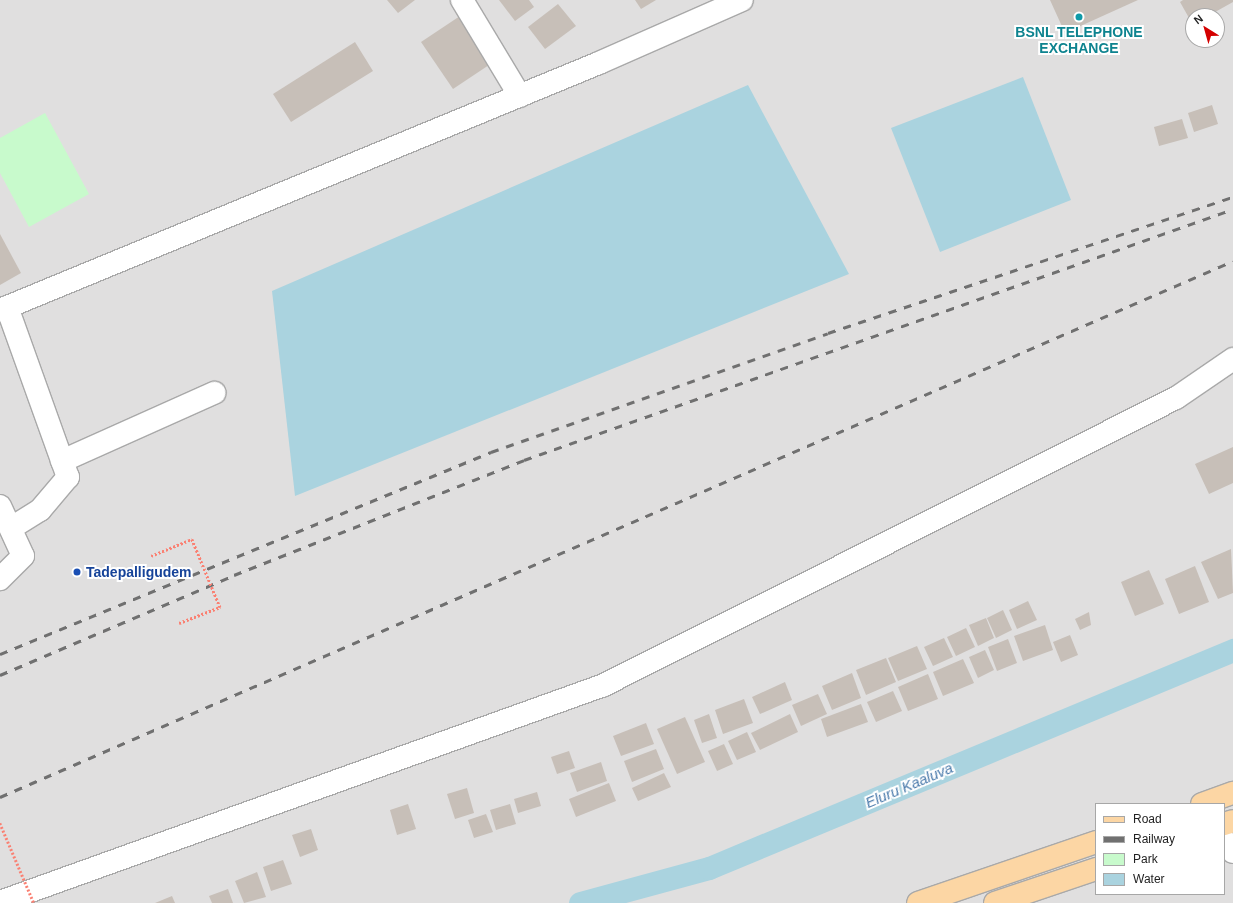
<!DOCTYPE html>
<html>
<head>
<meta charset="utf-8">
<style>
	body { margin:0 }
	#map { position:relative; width:1233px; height:903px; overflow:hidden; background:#f2efe9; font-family:Helvetica,sans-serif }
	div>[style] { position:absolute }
	.residential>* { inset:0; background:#e0dfdf }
	.park>* { inset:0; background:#c8facc }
	.water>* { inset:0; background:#aad3df }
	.canal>* { height:23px; margin:-11.5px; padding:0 11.5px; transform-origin:11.5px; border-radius:11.5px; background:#aad3df }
	.building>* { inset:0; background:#c7bfb8 }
	.path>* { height:2.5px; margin-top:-1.25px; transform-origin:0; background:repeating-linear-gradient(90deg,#fa8072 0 2px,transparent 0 4px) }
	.roads { filter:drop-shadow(1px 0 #a9a9a9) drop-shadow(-1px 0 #a9a9a9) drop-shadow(0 1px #a9a9a9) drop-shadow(0 -1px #a9a9a9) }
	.minor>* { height:22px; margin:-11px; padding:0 11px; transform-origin:11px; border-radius:11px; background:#fff }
	.major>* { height:22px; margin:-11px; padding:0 11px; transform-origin:11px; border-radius:11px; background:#fcd6a4 }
	.rail>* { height:3px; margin-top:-1.5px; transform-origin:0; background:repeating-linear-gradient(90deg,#707070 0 8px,transparent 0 16px) }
	.path-bridge>* { height:2.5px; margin-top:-1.25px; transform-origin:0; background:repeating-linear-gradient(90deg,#fa8072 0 2px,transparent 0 4px) }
	.dots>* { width:11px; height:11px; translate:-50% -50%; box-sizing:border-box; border:2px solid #fff; border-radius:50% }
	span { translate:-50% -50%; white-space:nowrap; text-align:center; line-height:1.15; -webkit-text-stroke:4px #fff; paint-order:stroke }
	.culture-label { font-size:14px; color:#0d838f; font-weight:700 }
	.transit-label { font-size:14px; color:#164399; font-weight:700 }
	.left { translate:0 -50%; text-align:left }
	.water-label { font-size:15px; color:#4a7aab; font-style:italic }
	.legend { position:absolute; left:1095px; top:803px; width:130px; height:92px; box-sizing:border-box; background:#fff; border:1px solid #a7a7a7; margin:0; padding:5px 7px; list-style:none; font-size:12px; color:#222 }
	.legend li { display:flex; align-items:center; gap:8px; height:20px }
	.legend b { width:20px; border:1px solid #a7a7a7 }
	.north { position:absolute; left:1185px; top:8px; width:40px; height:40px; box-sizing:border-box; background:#fff; border:1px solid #a7a7a7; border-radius:50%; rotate:323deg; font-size:11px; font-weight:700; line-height:16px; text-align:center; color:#222 }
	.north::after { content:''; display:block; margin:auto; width:14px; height:18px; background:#d40000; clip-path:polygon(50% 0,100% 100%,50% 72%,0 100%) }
</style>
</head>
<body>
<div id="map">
	<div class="residential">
		<i style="clip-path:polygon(evenodd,0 0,1233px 0,1233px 903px,0 903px,0 0,1193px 16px,1217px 16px,1217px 40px,1193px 40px,1193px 16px,0 0,1096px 804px,1224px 804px,1224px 894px,1096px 894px,1096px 804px)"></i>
	</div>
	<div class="park">
		<i style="clip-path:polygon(45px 113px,89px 194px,29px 227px,0 173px,0 138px)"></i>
	</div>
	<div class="water">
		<i style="clip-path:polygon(1023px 77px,1071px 200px,940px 252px,891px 128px)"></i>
		<i style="clip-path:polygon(748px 85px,849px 274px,295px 496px,272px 291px)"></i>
	</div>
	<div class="canal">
		<i style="left:580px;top:903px;width:134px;rotate:-15.2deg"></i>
		<i style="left:709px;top:868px;width:568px;rotate:-22.59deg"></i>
	</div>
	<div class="building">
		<i style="clip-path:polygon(387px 0,415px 0,398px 13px)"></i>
		<i style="clip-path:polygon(499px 0,529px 0,534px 7px,515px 21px)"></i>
		<i style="clip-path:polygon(635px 0,656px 0,641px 9px)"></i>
		<i style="clip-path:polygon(1050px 0,1138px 0,1065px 33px)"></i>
		<i style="clip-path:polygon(1183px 0,1233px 0,1233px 2px,1208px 16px,1193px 16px,1193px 25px,1180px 2px)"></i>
		<i style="clip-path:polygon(558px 4px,576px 26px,545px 49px,528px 27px)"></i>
		<i style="clip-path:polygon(460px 16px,492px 63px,453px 89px,421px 42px)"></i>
		<i style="clip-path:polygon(355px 42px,373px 71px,291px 122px,273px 94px)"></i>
		<i style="clip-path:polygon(1212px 105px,1218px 124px,1194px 132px,1188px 113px)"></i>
		<i style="clip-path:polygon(1182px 119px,1188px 138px,1159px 146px,1154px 127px)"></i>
		<i style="clip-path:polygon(0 234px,21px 273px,0 285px)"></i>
		<i style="clip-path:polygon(1233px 447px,1233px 483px,1209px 494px,1195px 464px)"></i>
		<i style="clip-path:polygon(1231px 549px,1233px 593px,1218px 599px,1201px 562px)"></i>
		<i style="clip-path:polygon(1195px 566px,1209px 602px,1179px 614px,1165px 579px)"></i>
		<i style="clip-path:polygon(1149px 570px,1164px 604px,1135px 616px,1121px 582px)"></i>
		<i style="clip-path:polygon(1028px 601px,1037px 620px,1017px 629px,1009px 610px)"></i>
		<i style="clip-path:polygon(1003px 610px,1012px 630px,996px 638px,987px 618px)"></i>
		<i style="clip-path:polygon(1089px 612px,1091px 625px,1080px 630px,1075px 619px)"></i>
		<i style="clip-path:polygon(986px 618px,994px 638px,978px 646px,969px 625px)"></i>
		<i style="clip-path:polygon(1045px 625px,1053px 650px,1023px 661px,1014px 636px)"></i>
		<i style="clip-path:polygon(966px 628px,975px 647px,956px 656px,947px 637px)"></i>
		<i style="clip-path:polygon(1070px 635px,1078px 655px,1061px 662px,1053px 642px)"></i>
		<i style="clip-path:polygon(944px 638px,953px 657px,933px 666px,924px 647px)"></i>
		<i style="clip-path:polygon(1008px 639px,1017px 663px,997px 671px,988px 647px)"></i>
		<i style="clip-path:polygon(917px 646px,927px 669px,898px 681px,888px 658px)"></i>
		<i style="clip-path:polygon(985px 650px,994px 670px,978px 678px,969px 657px)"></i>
		<i style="clip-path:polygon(886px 658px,896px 682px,866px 695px,856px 670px)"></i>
		<i style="clip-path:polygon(963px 659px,974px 683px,943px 696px,933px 672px)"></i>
		<i style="clip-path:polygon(852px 673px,861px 698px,832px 710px,822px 686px)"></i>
		<i style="clip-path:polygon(928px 674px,938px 699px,908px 711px,898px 687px)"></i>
		<i style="clip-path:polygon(785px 682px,792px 700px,760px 714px,752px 697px)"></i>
		<i style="clip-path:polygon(893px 691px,902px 711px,876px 722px,867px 702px)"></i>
		<i style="clip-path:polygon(818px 694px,827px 714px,801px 726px,792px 705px)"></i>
		<i style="clip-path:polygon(744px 699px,753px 723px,723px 734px,715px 710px)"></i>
		<i style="clip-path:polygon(861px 704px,868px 722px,827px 737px,821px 719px)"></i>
		<i style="clip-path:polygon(709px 714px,717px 738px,702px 743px,694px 720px)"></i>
		<i style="clip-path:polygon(790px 714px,798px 732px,760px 750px,751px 733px)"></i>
		<i style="clip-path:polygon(685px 717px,705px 762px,677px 774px,657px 729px)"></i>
		<i style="clip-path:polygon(646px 723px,654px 744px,621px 756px,613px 736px)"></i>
		<i style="clip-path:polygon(747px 732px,756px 752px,737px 760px,728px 741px)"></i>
		<i style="clip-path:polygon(724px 744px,733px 764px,717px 771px,708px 751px)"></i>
		<i style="clip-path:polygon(656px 749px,664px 769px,632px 782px,624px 761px)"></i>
		<i style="clip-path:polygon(569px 751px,575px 768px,557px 774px,551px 757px)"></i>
		<i style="clip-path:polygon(601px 762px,607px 781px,577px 792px,570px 773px)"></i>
		<i style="clip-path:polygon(664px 773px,671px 787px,638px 801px,632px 788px)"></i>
		<i style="clip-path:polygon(609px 783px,616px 801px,576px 817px,569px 799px)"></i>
		<i style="clip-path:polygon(467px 788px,474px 813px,455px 819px,447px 794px)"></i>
		<i style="clip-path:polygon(537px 792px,541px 806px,518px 813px,514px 799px)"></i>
		<i style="clip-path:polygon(408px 804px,416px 829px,397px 835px,390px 810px)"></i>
		<i style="clip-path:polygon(510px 804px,516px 824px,496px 830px,490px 810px)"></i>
		<i style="clip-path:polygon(486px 814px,493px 832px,474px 838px,468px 820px)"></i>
		<i style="clip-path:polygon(311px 829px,318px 850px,300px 857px,292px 835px)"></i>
		<i style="clip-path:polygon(283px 860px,292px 884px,271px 891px,263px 867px)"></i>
		<i style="clip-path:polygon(257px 872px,266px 897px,244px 903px,235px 881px)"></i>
		<i style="clip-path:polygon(228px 889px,233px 903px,212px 903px,209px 896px)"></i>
		<i style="clip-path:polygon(172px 896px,175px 903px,155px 903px)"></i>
	</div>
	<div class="path">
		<i style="left:151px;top:556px;width:44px;rotate:-22.5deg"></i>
		<i style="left:179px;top:623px;width:44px;rotate:-21.3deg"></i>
	</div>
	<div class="roads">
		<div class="minor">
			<i style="left:462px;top:0;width:112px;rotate:58.9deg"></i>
			<i style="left:7px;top:307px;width:181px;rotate:70.3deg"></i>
			<i style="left:68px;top:477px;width:43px;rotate:130.3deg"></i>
			<i style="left:40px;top:510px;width:34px;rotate:148deg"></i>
			<i style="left:0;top:310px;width:648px;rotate:-22.41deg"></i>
			<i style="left:599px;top:63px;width:156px;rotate:-23.8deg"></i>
			<i style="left:62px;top:461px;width:167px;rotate:-24.1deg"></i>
			<i style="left:0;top:506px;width:55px;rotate:65.3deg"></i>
			<i style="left:23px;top:556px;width:33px;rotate:135deg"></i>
			<i style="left:1224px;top:840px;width:15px;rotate:53deg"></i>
			<i style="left:0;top:902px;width:642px;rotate:-19.76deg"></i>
			<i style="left:604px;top:685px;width:640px;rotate:-26.65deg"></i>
			<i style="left:1176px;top:398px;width:69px;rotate:-34.4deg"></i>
		</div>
		<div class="major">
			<i style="left:1202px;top:804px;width:33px;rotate:-20deg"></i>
			<i style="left:1224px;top:824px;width:9px;rotate:-18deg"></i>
			<i style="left:918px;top:903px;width:188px;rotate:-18.9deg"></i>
			<i style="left:995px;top:903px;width:107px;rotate:-18.6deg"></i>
		</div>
	</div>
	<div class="rail">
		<i style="left:0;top:654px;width:531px;rotate:-22.36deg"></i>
		<i style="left:491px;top:452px;width:357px;rotate:-19.4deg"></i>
		<i style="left:828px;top:333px;width:427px;rotate:-18.6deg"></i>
		<i style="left:0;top:675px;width:254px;rotate:-23.1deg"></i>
		<i style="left:234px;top:575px;width:312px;rotate:-21.6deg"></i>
		<i style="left:524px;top:460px;width:752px;rotate:-19.49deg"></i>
		<i style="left:0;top:797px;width:1344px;rotate:-23.5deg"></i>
	</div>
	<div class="path-bridge">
		<i style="left:192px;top:539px;width:74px;rotate:67.6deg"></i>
		<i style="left:0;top:823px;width:87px;rotate:67deg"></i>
	</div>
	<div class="dots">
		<i style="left:1079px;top:17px;background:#0f9aa8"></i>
		<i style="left:77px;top:572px;background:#1a4fb4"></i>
	</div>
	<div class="culture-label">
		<span style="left:1079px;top:40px">BSNL TELEPHONE<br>EXCHANGE</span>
	</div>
	<div class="transit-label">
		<span class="left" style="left:86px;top:572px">Tadepalligudem</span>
	</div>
	<div class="water-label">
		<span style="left:909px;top:785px;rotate:-23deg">Eluru Kaaluva</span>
	</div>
	<ul class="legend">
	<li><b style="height:5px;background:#fcd6a4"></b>Road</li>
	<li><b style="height:5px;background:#707070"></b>Railway</li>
	<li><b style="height:11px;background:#c8facc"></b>Park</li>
	<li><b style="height:11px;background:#aad3df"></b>Water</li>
	</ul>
	<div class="north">N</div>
</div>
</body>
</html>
